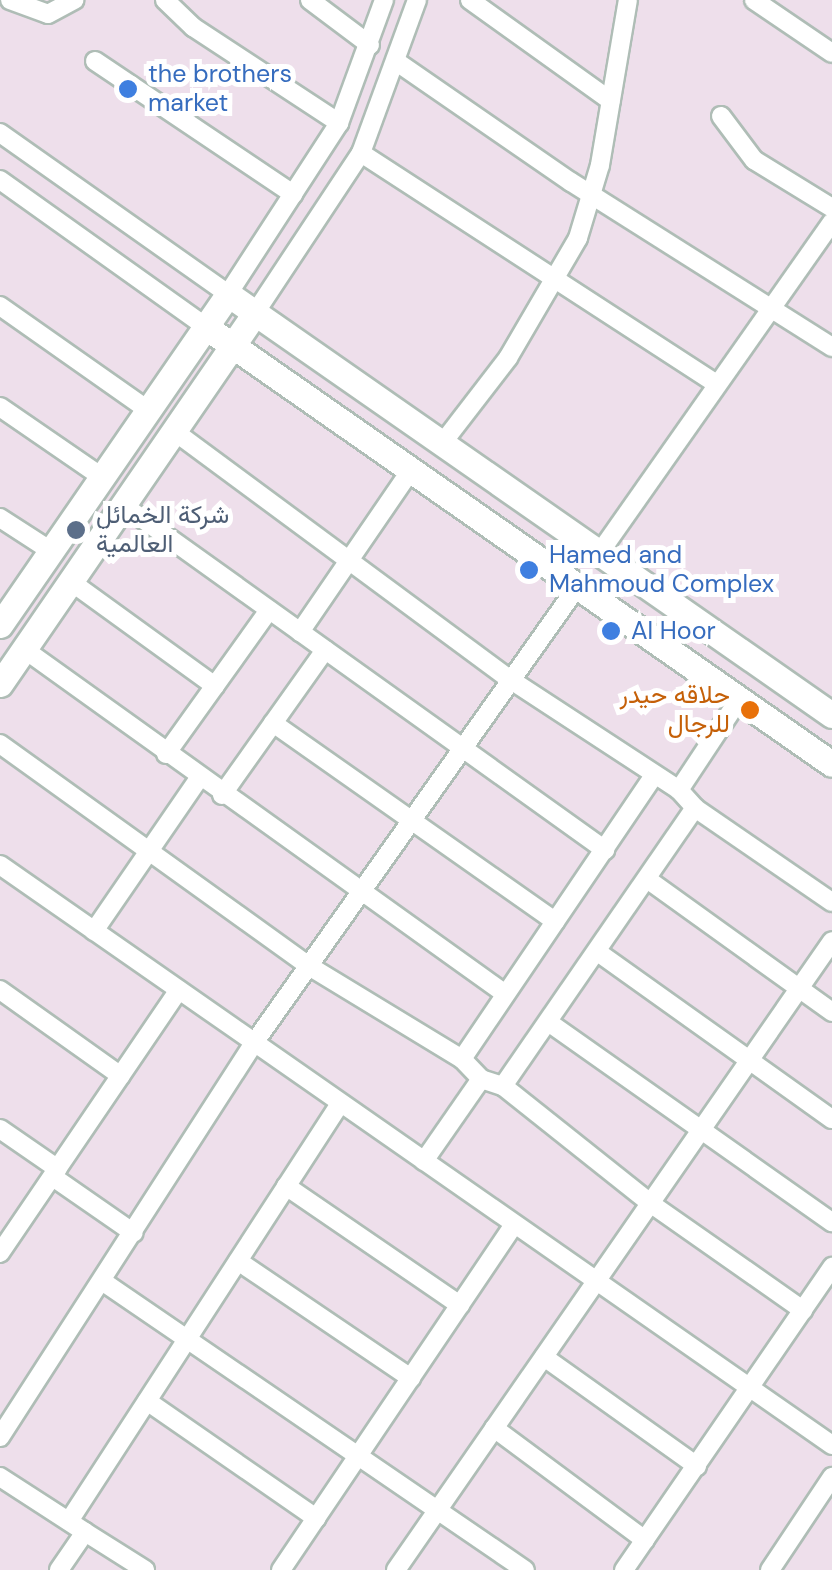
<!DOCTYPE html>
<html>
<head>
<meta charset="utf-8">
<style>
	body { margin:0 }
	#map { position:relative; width:832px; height:1570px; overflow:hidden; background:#eedfeb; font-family:"DM Sans",Vazirmatn,sans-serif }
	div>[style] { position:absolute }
	.roads { filter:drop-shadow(2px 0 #afbdb6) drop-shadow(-2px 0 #afbdb6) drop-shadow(0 2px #afbdb6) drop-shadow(0 -2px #afbdb6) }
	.street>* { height:18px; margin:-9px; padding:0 9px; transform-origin:9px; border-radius:9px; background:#fff }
	.secondary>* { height:25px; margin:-12.5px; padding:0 12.5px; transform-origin:12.5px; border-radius:12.5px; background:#fff }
	.dots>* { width:28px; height:28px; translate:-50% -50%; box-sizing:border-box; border:5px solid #fff; border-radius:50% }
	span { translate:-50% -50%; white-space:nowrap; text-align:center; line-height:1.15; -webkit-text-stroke:10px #fff; paint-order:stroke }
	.shop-label { font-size:25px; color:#366cbe }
	.left { translate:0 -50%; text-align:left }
	.service-label { font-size:25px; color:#4e5e75 }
	.food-label { font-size:25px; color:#c56008 }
	.right { translate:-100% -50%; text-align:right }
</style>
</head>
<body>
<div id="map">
	<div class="roads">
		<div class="street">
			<i style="left:10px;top:0;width:40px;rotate:20.2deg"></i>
			<i style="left:48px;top:14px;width:30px;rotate:-28deg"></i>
			<i style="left:165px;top:0;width:39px;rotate:44deg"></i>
			<i style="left:193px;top:27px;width:175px;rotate:33.3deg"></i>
			<i style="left:310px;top:0;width:75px;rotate:36.9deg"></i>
			<i style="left:470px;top:0;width:173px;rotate:35.6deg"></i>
			<i style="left:754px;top:0;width:94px;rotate:34.2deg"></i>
			<i style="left:95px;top:61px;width:239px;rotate:33.9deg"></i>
			<i style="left:397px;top:62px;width:211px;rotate:34.6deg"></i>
			<i style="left:571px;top:182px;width:309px;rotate:32.3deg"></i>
			<i style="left:721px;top:116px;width:55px;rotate:53.1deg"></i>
			<i style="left:754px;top:160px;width:92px;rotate:31.6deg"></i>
			<i style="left:0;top:133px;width:279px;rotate:35.2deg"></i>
			<i style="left:228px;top:294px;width:204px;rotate:-57deg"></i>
			<i style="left:339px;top:123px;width:131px;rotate:-69.9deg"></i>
			<i style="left:361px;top:153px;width:424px;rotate:33deg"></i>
			<i style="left:0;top:180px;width:253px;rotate:35.5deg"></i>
			<i style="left:0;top:306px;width:181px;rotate:35.1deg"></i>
			<i style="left:255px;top:313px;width:192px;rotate:-56.5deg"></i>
			<i style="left:361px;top:153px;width:163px;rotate:-69.9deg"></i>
			<i style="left:0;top:407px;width:124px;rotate:34.5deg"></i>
			<i style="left:174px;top:431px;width:419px;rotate:36.5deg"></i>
			<i style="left:511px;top:680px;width:201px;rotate:33.2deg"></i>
			<i style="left:679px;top:790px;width:24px;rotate:48deg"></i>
			<i style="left:695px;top:808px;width:166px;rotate:34.5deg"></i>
			<i style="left:441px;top:445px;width:110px;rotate:-52.4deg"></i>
			<i style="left:508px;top:358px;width:139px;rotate:-59.7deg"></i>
			<i style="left:578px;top:238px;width:76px;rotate:-73.2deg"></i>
			<i style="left:600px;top:165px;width:167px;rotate:-80.4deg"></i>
			<i style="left:123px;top:505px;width:593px;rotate:35.59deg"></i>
			<i style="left:0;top:518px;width:61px;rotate:32.9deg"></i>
			<i style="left:598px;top:555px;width:407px;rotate:-54.9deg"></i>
			<i style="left:70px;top:581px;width:179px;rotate:35.9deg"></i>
			<i style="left:300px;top:632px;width:191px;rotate:-55.6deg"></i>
			<i style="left:24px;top:649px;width:591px;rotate:35.63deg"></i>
			<i style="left:273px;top:723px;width:345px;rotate:35.1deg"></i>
			<i style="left:0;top:744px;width:380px;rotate:35.7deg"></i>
			<i style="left:309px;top:966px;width:179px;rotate:31.3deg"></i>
			<i style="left:462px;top:1059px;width:28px;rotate:46deg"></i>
			<i style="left:481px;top:1079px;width:23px;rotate:18deg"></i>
			<i style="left:503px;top:1086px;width:188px;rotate:38.5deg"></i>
			<i style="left:650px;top:1203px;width:187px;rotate:35deg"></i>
			<i style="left:166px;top:754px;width:177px;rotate:-54.4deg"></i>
			<i style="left:679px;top:790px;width:107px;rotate:-56.5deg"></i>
			<i style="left:222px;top:795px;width:178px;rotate:-54.6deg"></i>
			<i style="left:0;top:865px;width:1014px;rotate:34.88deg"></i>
			<i style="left:647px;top:879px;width:228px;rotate:35.7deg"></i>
			<i style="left:94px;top:931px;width:186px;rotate:-55.5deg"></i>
			<i style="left:599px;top:953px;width:286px;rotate:35.5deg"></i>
			<i style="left:0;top:990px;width:148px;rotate:35.4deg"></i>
			<i style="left:551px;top:1024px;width:344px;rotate:35.2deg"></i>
			<i style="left:462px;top:1059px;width:341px;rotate:-55.9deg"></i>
			<i style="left:503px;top:1086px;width:338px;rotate:-55.4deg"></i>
			<i style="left:0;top:1129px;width:70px;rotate:34.6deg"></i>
			<i style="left:424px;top:1161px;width:100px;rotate:-55.2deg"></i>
			<i style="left:53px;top:1177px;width:98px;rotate:34.7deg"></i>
			<i style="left:286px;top:1186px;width:211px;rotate:34.4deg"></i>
			<i style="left:0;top:1253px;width:318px;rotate:-55.8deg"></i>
			<i style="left:238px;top:1261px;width:209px;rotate:34.1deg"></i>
			<i style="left:102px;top:1281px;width:512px;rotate:34.34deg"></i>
			<i style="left:544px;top:1357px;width:188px;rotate:35.5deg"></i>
			<i style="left:147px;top:1401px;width:206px;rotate:34.7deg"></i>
			<i style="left:494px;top:1428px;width:188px;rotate:36.6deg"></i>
			<i style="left:0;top:1437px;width:469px;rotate:-57.2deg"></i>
			<i style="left:254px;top:1043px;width:555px;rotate:-54.68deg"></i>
			<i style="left:0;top:1477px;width:101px;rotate:32.9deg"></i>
			<i style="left:85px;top:1532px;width:46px;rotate:124.4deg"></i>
			<i style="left:69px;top:1521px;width:497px;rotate:-57deg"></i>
			<i style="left:85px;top:1532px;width:71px;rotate:32.3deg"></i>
			<i style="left:281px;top:1570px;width:416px;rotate:-56deg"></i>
			<i style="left:396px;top:1570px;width:765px;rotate:-55.27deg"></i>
			<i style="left:624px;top:1570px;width:368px;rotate:-55.5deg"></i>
			<i style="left:770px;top:1570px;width:112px;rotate:-56.3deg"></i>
		</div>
		<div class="secondary">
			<i style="left:206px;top:327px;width:763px;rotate:34.92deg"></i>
			<i style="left:0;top:625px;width:402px;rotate:-55.4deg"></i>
			<i style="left:228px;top:294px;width:736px;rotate:34.88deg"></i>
			<i style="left:0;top:684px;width:450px;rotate:-55.5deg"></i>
		</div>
	</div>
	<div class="dots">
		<i style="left:128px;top:89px;background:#3f7fe0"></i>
		<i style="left:76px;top:530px;background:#5c6f8a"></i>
		<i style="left:529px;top:570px;background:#3f7fe0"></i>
		<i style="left:611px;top:631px;background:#3f7fe0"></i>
		<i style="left:750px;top:710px;background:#e8710a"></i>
	</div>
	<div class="shop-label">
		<span class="left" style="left:148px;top:89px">the brothers<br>market</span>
		<span class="left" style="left:549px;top:570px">Hamed and<br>Mahmoud Complex</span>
		<span class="left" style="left:631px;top:631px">Al Hoor</span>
	</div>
	<div class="service-label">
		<span class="left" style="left:96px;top:530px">شركة الخمائل<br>العالمية</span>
	</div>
	<div class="food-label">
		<span class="right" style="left:730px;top:710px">حلاقه حيدر<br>للرجال</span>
	</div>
</div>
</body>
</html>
